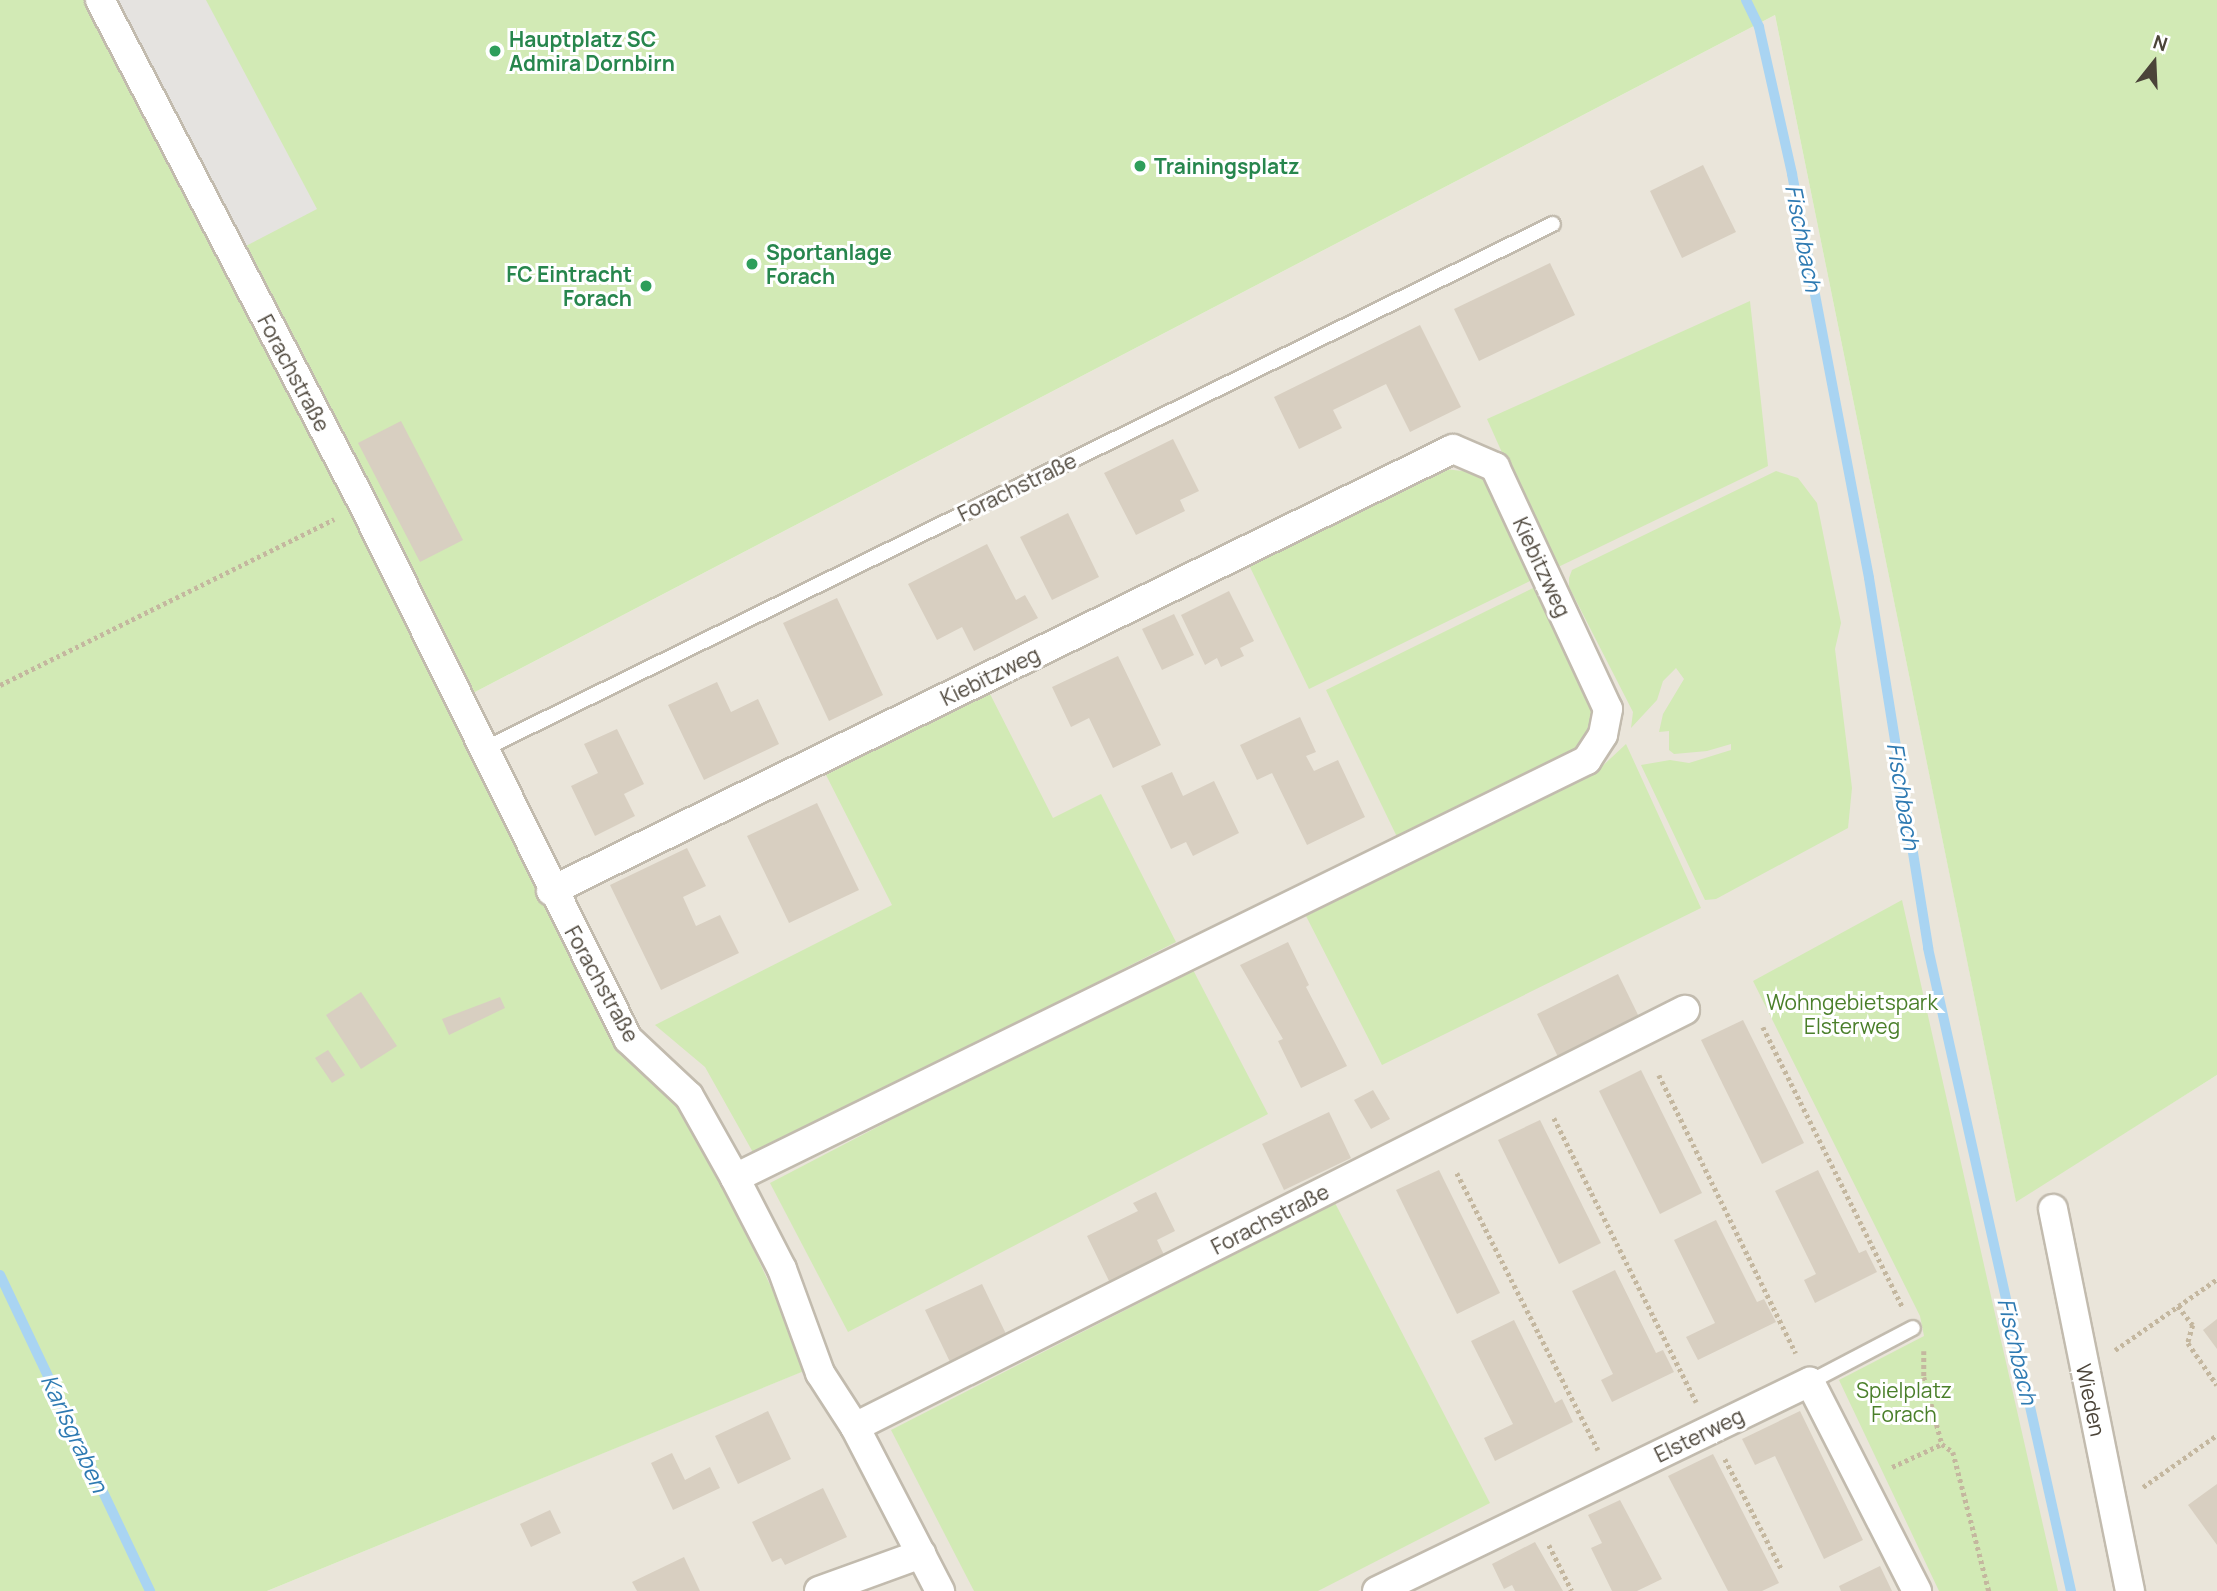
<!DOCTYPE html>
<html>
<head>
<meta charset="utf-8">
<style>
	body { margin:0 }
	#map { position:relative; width:2217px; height:1591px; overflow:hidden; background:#f6f3ec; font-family:Manrope,sans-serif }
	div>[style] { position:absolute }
	.residential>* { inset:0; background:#eae5da }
	.green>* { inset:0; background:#d2eab5 }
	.parking>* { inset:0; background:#e5e3e0 }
	.stream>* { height:10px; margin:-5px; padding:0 5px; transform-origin:5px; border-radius:5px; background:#a9d4f2 }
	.building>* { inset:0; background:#d8cfc1 }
	.path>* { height:4.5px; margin-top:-2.25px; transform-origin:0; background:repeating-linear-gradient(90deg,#c4b79f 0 3.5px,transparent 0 7px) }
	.roads { filter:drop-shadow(2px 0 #c2bbae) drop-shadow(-2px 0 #c2bbae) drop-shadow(0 2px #c2bbae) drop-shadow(0 -2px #c2bbae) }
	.service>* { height:14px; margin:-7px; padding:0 7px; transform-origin:7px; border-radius:7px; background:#fff }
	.minor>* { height:28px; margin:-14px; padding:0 14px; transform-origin:14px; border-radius:14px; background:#fff }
	.dots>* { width:19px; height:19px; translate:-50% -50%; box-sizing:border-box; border:4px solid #fff; border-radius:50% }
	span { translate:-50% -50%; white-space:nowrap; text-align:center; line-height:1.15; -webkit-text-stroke:6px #fff; paint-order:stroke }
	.leisure-label { font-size:21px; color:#27864d; font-weight:700 }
	.left { translate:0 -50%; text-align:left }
	.right { translate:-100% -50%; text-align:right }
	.street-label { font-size:21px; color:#4b4439 }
	.park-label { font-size:21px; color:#4a7f2a }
	.water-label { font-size:23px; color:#2e7ab2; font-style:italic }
	.north { position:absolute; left:2119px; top:28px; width:70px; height:70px; -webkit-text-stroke:5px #fff; paint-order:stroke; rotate:18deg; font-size:19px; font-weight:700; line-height:28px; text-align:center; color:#4b4439 }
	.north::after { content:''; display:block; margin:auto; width:24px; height:32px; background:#4b4439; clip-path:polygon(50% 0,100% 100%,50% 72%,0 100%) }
</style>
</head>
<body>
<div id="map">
	<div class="residential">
		<i style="clip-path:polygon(1775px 15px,2016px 1201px,2217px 1075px,2217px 1591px,267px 1591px,808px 1369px,625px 1043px,454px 703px)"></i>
	</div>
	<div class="green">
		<i style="clip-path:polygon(0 0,2217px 0,2217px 1075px,2016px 1202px,1775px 15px,454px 703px,625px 1043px,687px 1106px,809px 1369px,267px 1591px,0 1591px)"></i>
		<i style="clip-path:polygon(1750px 301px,1768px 466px,1554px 569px,1487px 419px)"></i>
		<i style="clip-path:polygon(1435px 468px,1472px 472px,1486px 482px,1534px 579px,1309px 689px,1248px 563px)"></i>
		<i style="clip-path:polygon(1776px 471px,1798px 478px,1817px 503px,1841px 623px,1835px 649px,1852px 788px,1848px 828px,1716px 899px,1705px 900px,1641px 765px,1670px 760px,1689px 763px,1731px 750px,1731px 744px,1707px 751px,1674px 754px,1669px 750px,1669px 731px,1659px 732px,1663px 714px,1684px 679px,1676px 668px,1663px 681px,1657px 700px,1631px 728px,1633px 712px,1569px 587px,1569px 578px,1572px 570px)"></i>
		<i style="clip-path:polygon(1537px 586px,1594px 705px,1586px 740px,1569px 756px,1399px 841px,1326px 690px)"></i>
		<i style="clip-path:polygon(989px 692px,1053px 818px,1101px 794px,1176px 942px,755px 1156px,705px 1067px,655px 1025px,892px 905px,826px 775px)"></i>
		<i style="clip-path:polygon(1626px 744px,1701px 908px,1382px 1065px,1306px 916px,1596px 772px)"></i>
		<i style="clip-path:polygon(1902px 900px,1993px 1305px,2058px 1591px,1939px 1591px,1839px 1380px,1924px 1336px,1920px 1316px,1753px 981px)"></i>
		<i style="clip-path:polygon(1190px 964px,1268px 1114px,848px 1332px,770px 1183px)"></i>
		<i style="clip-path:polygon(1335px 1203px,1490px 1503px,1318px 1591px,974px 1591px,891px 1430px)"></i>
	</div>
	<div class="parking">
		<i style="clip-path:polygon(117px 0,206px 0,317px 209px,246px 246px)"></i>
	</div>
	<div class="stream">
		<i style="left:1746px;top:0;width:30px;rotate:64deg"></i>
		<i style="left:1759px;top:27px;width:151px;rotate:77.3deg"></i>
		<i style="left:1792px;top:174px;width:411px;rotate:79.2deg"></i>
		<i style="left:1869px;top:578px;width:375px;rotate:80.9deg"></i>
		<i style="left:1928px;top:948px;width:659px;rotate:77.46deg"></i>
		<i style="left:0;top:1275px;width:350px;rotate:64.6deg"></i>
	</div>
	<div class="building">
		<i style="clip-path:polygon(1703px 165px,1736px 232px,1682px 258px,1650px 191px)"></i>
		<i style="clip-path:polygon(1550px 263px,1575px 315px,1479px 361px,1454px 309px)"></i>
		<i style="clip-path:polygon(1420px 325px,1461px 407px,1410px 432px,1386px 384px,1333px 410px,1342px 428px,1299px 449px,1274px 397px)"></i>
		<i style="clip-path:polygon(401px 421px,463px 540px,420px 562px,358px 443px)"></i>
		<i style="clip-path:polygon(1173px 439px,1199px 491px,1180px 500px,1185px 511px,1136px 535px,1104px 473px)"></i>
		<i style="clip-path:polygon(1068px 513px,1099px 577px,1052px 600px,1020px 537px)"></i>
		<i style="clip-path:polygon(987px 544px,1016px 600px,1025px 595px,1038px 618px,974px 651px,962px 627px,937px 640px,908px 584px)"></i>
		<i style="clip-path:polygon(1229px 591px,1254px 641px,1240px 648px,1244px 656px,1221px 667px,1217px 658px,1205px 665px,1181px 615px)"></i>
		<i style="clip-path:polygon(837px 598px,883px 695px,829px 721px,783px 623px)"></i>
		<i style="clip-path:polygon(1174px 614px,1194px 655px,1162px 670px,1142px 629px)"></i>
		<i style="clip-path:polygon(1118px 656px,1161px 745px,1113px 768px,1089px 718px,1071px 727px,1052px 687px)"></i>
		<i style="clip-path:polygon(717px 682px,731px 712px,758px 699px,779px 744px,704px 780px,668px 705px)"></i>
		<i style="clip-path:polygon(1300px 717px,1316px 752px,1306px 756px,1314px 771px,1338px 760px,1365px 817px,1307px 845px,1272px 773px,1257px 780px,1240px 745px)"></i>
		<i style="clip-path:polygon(617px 729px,644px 784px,624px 794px,635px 816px,595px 836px,571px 786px,598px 773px,584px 744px)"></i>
		<i style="clip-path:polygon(1172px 772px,1183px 796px,1214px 781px,1239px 833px,1193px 856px,1186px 842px,1171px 849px,1141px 786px)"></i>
		<i style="clip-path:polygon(817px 803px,859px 890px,789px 923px,747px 836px)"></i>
		<i style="clip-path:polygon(687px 848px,706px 886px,683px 897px,696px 926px,720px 915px,739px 953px,661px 990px,610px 885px)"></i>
		<i style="clip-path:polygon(1288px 942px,1309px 985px,1306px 987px,1347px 1066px,1301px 1088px,1278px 1041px,1283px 1039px,1240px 965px)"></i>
		<i style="clip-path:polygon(1618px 974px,1642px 1023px,1561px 1063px,1537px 1014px)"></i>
		<i style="clip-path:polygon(361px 992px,397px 1046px,361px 1069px,326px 1015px)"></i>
		<i style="clip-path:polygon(500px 997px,505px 1008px,449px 1035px,442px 1019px)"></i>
		<i style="clip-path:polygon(1743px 1020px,1804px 1143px,1762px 1164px,1701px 1040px)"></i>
		<i style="clip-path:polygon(328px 1050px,345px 1075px,332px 1083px,315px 1058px)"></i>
		<i style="clip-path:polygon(1641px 1070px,1702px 1193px,1660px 1214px,1599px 1091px)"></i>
		<i style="clip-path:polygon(1373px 1090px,1390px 1119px,1371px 1129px,1354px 1100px)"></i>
		<i style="clip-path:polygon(1329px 1112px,1351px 1158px,1284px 1190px,1262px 1144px)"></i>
		<i style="clip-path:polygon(1540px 1120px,1601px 1243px,1559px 1264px,1498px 1140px)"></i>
		<i style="clip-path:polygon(1439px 1170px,1500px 1293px,1457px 1314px,1396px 1190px)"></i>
		<i style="clip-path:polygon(1818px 1170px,1859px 1253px,1866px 1250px,1877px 1272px,1815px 1303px,1804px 1280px,1816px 1274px,1775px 1191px)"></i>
		<i style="clip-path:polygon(1156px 1192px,1175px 1231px,1157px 1240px,1165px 1257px,1110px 1283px,1087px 1236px,1138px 1211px,1133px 1203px)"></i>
		<i style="clip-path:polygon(1716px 1220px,1757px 1302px,1764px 1299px,1776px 1322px,1698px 1360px,1686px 1337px,1715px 1323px,1674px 1240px)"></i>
		<i style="clip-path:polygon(1615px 1270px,1656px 1353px,1663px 1350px,1674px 1372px,1612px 1402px,1601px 1380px,1613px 1374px,1572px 1291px)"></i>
		<i style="clip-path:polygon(982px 1284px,1007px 1336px,951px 1364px,925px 1310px)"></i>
		<i style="clip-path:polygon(2217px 1319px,2217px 1349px,2203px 1330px)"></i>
		<i style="clip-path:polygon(1514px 1320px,1555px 1403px,1562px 1399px,1573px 1422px,1495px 1461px,1484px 1438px,1513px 1424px,1471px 1341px)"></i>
		<i style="clip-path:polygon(768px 1411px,791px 1459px,738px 1484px,715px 1436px)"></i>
		<i style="clip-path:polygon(1800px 1411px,1863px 1540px,1824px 1559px,1775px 1456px,1755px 1465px,1742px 1439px)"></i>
		<i style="clip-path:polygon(672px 1453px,685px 1480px,710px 1467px,720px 1488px,673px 1510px,651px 1463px)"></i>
		<i style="clip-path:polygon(1713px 1454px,1779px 1583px,1762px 1591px,1728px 1591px,1668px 1476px)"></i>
		<i style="clip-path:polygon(2217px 1484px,2217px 1545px,2188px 1505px)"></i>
		<i style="clip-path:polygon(823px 1488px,847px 1537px,785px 1565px,781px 1558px,772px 1562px,752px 1522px)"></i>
		<i style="clip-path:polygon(1620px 1500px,1662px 1579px,1637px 1591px,1612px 1591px,1591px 1548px,1602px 1543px,1588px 1515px)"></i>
		<i style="clip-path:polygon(550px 1510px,561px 1533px,531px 1547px,520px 1524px)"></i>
		<i style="clip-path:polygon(1535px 1542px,1563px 1591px,1515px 1591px,1512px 1585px,1504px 1589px,1492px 1564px)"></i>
		<i style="clip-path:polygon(684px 1557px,700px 1591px,637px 1591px,632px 1582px)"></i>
		<i style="clip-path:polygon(1880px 1566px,1892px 1591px,1841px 1591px,1839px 1586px)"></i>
	</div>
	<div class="path">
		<i style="left:0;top:685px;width:373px;rotate:-26.4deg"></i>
		<i style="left:1763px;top:1027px;width:312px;rotate:63.5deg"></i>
		<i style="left:1659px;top:1075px;width:310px;rotate:63.8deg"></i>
		<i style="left:1554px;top:1118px;width:318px;rotate:63.4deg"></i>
		<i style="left:1457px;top:1173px;width:311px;rotate:63deg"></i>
		<i style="left:2178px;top:1306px;width:24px;rotate:52deg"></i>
		<i style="left:2193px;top:1325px;width:19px;rotate:106deg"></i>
		<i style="left:2188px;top:1343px;width:51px;rotate:55.4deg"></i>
		<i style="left:2115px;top:1350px;width:124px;rotate:-34.8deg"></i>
		<i style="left:1924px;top:1351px;width:26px;rotate:90deg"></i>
		<i style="left:1924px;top:1377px;width:69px;rotate:75deg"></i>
		<i style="left:1942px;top:1444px;width:14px;rotate:36deg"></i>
		<i style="left:1953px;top:1452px;width:144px;rotate:75.5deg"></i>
		<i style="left:1725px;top:1459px;width:123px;rotate:62.8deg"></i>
		<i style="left:1892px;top:1467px;width:55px;rotate:-24.7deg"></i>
		<i style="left:2143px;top:1487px;width:90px;rotate:-35.1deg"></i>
		<i style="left:1549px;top:1545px;width:51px;rotate:63.4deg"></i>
	</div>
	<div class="roads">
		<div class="service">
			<i style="left:482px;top:750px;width:1193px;rotate:-26.16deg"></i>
			<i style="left:1810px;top:1382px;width:116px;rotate:-27.7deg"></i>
		</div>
		<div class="minor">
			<i style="left:100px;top:0;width:568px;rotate:62.44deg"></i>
			<i style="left:363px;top:504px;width:597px;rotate:63.65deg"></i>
			<i style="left:628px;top:1039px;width:83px;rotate:43.1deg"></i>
			<i style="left:689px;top:1096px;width:94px;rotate:60.7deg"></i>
			<i style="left:735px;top:1178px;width:102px;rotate:62.7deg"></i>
			<i style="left:782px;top:1269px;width:111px;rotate:69.9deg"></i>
			<i style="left:820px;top:1373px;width:64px;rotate:57.1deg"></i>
			<i style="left:855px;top:1427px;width:185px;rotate:62.6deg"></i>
			<i style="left:551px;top:891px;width:1004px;rotate:-26.11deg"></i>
			<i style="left:1453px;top:449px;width:46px;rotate:23.2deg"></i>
			<i style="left:1495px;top:467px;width:267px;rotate:65deg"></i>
			<i style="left:1608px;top:709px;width:26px;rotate:101deg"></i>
			<i style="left:1603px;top:735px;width:30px;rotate:123deg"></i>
			<i style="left:1587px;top:760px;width:949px;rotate:153.87deg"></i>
			<i style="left:2053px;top:1209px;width:390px;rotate:78.6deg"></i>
			<i style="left:855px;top:1427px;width:929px;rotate:-26.68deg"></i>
			<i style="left:819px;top:1591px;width:109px;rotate:-19.9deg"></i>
			<i style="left:1377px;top:1591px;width:481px;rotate:-25.8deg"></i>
			<i style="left:1810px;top:1382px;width:235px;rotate:62.9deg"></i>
		</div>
	</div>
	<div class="dots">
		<i style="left:495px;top:51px;background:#2e9e5b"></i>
		<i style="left:1140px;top:166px;background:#2e9e5b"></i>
		<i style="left:752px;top:264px;background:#2e9e5b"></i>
		<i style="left:646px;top:286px;background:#2e9e5b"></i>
	</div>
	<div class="leisure-label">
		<span class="left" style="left:509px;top:51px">Hauptplatz SC<br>Admira Dornbirn</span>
		<span class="left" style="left:1154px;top:166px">Trainingsplatz</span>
		<span class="left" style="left:766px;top:264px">Sportanlage<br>Forach</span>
		<span class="right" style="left:632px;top:286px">FC Eintracht<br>Forach</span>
	</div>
	<div class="street-label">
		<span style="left:294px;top:373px;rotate:62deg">Forachstraße</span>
		<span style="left:1017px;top:487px;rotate:-26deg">Forachstraße</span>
		<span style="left:1542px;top:567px;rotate:65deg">Kiebitzweg</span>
		<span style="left:990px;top:676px;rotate:-26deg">Kiebitzweg</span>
		<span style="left:602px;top:984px;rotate:61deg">Forachstraße</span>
		<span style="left:1270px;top:1219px;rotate:-27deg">Forachstraße</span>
		<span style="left:2091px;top:1400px;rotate:78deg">Wieden</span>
		<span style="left:1699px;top:1435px;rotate:-26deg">Elsterweg</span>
	</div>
	<div class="park-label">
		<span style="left:1852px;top:1014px">Wohngebietspark<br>Elsterweg</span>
		<span style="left:1904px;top:1402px">Spielplatz<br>Forach</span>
	</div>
	<div class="water-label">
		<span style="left:1804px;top:238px;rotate:79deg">Fischbach</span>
		<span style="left:1904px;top:796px;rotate:81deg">Fischbach</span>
		<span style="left:2018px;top:1351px;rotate:77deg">Fischbach</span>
		<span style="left:75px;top:1433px;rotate:65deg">Karlsgraben</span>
	</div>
	<div class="north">N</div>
</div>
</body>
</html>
